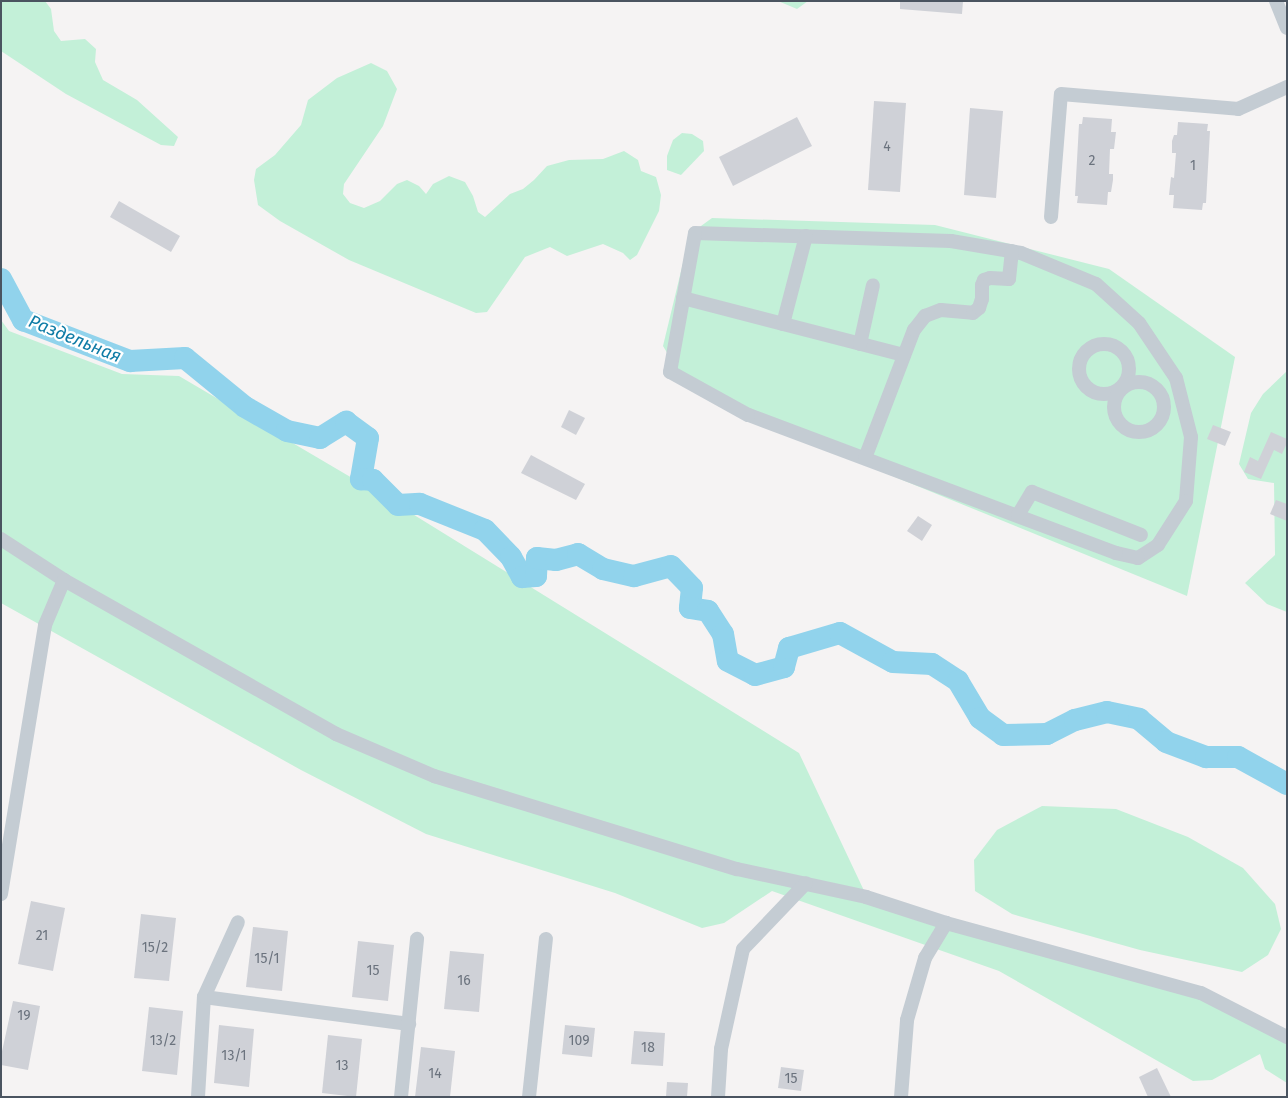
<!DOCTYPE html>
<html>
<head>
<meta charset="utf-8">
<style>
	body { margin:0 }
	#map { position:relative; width:1288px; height:1098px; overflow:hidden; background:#f5f3f3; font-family:"Fira Sans",sans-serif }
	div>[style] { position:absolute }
	.green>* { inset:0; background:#c3f0d8 }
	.river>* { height:22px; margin:-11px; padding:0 11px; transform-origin:11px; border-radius:11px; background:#91d3ec }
	.building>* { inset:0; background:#cfd1d7 }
	.minor>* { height:14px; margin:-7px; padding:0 7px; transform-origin:7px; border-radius:7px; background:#c4ccd3 }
	.minor>.ring { margin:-7px; padding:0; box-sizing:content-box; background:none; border:14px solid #c4ccd3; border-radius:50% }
	span { translate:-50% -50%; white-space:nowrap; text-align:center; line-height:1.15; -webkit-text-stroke:4.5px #fff; paint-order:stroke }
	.number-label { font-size:14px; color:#6b737e }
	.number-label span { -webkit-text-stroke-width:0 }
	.water-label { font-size:18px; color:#0f7ca6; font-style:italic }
	.frame { position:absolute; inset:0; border:2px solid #4a5460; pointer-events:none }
</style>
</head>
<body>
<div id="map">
	<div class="green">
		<i style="clip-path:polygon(1px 1px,45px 1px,51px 9px,54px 31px,61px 41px,85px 39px,96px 49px,95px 62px,103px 80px,137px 100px,178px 137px,174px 146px,161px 145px,66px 94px,1px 51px)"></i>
		<i style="clip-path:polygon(778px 1px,808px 1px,797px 9px)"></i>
		<i style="clip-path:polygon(371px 63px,387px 71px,397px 89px,383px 126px,344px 184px,343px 194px,350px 203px,364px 208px,380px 201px,397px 184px,407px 180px,419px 186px,426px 194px,433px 184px,449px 176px,465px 182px,473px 196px,478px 212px,485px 217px,510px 194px,523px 189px,534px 180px,547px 166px,569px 160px,603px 159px,624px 151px,638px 160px,641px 171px,656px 177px,661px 195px,659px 211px,637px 255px,630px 260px,623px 253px,603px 244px,567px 256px,550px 247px,525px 257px,487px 312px,476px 313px,349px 260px,280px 221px,258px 205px,254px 180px,256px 169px,275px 155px,301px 125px,308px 100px,337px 78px)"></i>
		<i style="clip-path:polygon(682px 133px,692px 134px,703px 141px,704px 151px,681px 175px,667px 170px,667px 156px,673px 140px)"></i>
		<i style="clip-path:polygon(712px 218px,935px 225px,1109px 269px,1235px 357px,1187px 596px,819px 446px,677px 369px,663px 346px,690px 234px)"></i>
		<i style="clip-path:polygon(1px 320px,9px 331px,122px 374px,179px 376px,398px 505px,799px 753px,867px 897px,1201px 993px,1287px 1037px,1287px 1083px,1265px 1069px,1260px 1054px,1212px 1080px,1193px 1081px,999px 971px,772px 891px,724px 923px,702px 928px,615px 893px,426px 834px,301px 770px,1px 603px)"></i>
		<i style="clip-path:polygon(1287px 371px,1287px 612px,1267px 604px,1245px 583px,1275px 555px,1274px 483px,1248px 479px,1239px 464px,1251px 413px,1263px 394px)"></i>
		<i style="clip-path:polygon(1042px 806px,1116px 809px,1188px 837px,1243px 868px,1275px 904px,1281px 929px,1268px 955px,1242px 972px,1140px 950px,1012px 914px,975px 891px,974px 860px,997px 830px)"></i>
	</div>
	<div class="river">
		<i style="left:1px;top:279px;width:47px;rotate:61.8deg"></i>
		<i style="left:23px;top:320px;width:115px;rotate:21deg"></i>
		<i style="left:130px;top:361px;width:55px;rotate:-3.1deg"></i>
		<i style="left:185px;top:358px;width:77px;rotate:39.2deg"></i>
		<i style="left:245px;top:407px;width:48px;rotate:29.7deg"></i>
		<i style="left:287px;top:431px;width:34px;rotate:12deg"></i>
		<i style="left:320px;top:438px;width:31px;rotate:-32deg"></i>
		<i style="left:346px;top:422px;width:27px;rotate:36deg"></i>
		<i style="left:368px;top:438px;width:42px;rotate:99.7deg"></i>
		<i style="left:361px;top:479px;width:12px;rotate:5deg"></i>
		<i style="left:373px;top:480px;width:35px;rotate:45deg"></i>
		<i style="left:398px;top:505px;width:22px;rotate:-3deg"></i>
		<i style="left:420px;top:504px;width:70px;rotate:21.8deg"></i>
		<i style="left:485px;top:530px;width:37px;rotate:46deg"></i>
		<i style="left:511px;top:557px;width:23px;rotate:61deg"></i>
		<i style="left:522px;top:577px;width:14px;rotate:-4deg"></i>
		<i style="left:536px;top:576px;width:18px;rotate:-87deg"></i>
		<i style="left:537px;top:558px;width:19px;rotate:6deg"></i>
		<i style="left:556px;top:560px;width:23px;rotate:-15deg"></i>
		<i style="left:578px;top:554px;width:29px;rotate:31deg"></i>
		<i style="left:603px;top:569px;width:32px;rotate:13deg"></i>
		<i style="left:634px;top:576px;width:38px;rotate:-15deg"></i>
		<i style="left:671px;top:566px;width:30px;rotate:46deg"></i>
		<i style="left:692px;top:588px;width:20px;rotate:96deg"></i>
		<i style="left:690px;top:608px;width:18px;rotate:9deg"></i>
		<i style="left:708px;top:611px;width:27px;rotate:57deg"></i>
		<i style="left:723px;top:634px;width:27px;rotate:80deg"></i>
		<i style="left:728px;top:661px;width:30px;rotate:27deg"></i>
		<i style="left:755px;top:675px;width:30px;rotate:-15deg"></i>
		<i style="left:784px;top:667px;width:20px;rotate:-75deg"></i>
		<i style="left:789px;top:648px;width:53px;rotate:-16.4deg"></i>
		<i style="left:840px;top:633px;width:60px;rotate:28.7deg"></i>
		<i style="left:893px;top:662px;width:39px;rotate:3deg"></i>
		<i style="left:932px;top:664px;width:31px;rotate:33deg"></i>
		<i style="left:958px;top:681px;width:43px;rotate:59.3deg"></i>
		<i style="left:980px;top:718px;width:29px;rotate:36deg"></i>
		<i style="left:1003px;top:735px;width:44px;rotate:-1.3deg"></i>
		<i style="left:1047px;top:734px;width:31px;rotate:-27deg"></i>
		<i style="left:1075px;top:720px;width:33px;rotate:-14deg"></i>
		<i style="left:1107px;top:712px;width:33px;rotate:12deg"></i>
		<i style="left:1139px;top:719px;width:35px;rotate:40deg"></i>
		<i style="left:1166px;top:742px;width:43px;rotate:20.6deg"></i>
		<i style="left:1206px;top:757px;width:32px"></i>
		<i style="left:1238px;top:757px;width:56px;rotate:28.9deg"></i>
	</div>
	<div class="building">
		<i style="clip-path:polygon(900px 1px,963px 1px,962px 14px,900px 9px)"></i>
		<i style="clip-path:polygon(874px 101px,906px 103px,900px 192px,868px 190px)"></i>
		<i style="clip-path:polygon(970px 108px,1003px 111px,996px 198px,964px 195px)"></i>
		<i style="clip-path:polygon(797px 117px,812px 146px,733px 186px,719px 157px)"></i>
		<i style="clip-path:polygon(1083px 117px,1112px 119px,1111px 132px,1116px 132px,1114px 149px,1110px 149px,1109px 174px,1113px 174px,1113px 180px,1111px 192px,1108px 192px,1107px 205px,1077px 203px,1078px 196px,1075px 196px,1079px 124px,1082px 124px)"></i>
		<i style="clip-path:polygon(1178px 122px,1208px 124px,1207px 131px,1210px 131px,1206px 203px,1203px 203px,1202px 210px,1173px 208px,1174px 195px,1169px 195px,1171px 177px,1174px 178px,1176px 153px,1172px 153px,1172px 141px,1174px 135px,1177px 135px)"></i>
		<i style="clip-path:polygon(119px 201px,180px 236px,171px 252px,110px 217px)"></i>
		<i style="clip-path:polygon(569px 410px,585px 418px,576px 435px,561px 427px)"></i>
		<i style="clip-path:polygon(1213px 425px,1231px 432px,1225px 446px,1207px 439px)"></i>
		<i style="clip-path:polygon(1271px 432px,1287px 439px,1287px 443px,1282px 454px,1274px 450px,1261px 479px,1244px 472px,1250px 457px,1258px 461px)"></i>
		<i style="clip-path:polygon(531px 455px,585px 484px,576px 500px,521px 473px)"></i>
		<i style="clip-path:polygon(1276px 500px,1287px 504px,1287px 521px,1270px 514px)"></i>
		<i style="clip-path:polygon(918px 516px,932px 525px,922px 541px,907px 531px)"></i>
		<i style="clip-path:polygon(31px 901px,65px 908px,53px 971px,18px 964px)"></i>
		<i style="clip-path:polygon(141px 914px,176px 918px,169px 981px,134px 978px)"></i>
		<i style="clip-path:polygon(253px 927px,288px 931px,282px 991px,246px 987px)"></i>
		<i style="clip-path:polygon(358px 941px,394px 945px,388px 1001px,352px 997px)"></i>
		<i style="clip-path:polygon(450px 951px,484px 954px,479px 1012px,444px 1009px)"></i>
		<i style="clip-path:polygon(13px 1001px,40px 1006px,28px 1070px,1px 1065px,1px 1056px)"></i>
		<i style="clip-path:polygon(149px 1007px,183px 1011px,177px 1075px,142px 1071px)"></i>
		<i style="clip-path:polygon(219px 1025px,254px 1029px,249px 1087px,214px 1083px)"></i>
		<i style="clip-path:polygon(565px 1025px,595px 1028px,592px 1057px,562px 1054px)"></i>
		<i style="clip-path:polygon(634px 1031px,665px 1033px,663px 1066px,631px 1064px)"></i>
		<i style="clip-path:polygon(328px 1035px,362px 1039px,356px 1097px,322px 1093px)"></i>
		<i style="clip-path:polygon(421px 1047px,455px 1051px,450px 1097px,415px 1097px)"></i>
		<i style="clip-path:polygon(781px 1067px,804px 1070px,801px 1091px,778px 1088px)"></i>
		<i style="clip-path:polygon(1157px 1068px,1171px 1097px,1148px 1097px,1139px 1077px)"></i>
		<i style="clip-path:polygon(667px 1082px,688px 1083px,687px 1097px,666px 1097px)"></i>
	</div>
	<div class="minor">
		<i style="left:1276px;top:1px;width:29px;rotate:68deg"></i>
		<i style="left:1051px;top:217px;width:123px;rotate:-85.4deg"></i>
		<i style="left:1061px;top:94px;width:178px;rotate:4.8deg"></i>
		<i style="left:1238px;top:109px;width:54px;rotate:-24.2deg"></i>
		<i style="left:695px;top:233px;width:256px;rotate:1.8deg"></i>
		<i style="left:951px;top:241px;width:71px;rotate:9.7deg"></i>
		<i style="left:1021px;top:253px;width:81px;rotate:22.5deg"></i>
		<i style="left:1096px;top:284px;width:58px;rotate:42.2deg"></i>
		<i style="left:1139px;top:323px;width:66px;rotate:56.1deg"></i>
		<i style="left:1176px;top:378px;width:61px;rotate:75.7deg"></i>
		<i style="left:1191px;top:437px;width:64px;rotate:94.5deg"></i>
		<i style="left:1186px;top:501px;width:52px;rotate:122.5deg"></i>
		<i style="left:1158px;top:545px;width:24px;rotate:147deg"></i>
		<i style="left:1138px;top:558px;width:23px;rotate:-167deg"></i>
		<i style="left:1116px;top:553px;width:393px;rotate:-159.4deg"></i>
		<i style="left:748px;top:415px;width:89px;rotate:-151.1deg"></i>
		<i style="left:670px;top:372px;width:141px;rotate:-79.8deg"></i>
		<i style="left:683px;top:298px;width:228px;rotate:14.5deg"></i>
		<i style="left:783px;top:324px;width:91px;rotate:-75.4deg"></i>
		<i class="ring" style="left:1079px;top:344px;width:36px;height:36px"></i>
		<i style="left:860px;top:344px;width:60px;rotate:-77.6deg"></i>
		<i class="ring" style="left:1114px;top:382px;width:36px;height:36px"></i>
		<i style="left:865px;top:458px;width:137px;rotate:-69.1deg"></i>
		<i style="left:914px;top:330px;width:18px;rotate:-52deg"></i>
		<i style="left:925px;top:316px;width:17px;rotate:-21deg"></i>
		<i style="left:941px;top:310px;width:32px;rotate:5deg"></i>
		<i style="left:973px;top:313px;width:8px;rotate:-40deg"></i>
		<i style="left:979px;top:308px;width:9px;rotate:-72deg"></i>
		<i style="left:982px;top:299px;width:14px;rotate:-90deg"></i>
		<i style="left:982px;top:285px;width:5px;rotate:-68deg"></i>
		<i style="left:984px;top:280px;width:6px;rotate:-18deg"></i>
		<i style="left:990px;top:278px;width:19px;rotate:3deg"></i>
		<i style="left:1009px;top:279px;width:28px;rotate:-84deg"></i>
		<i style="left:1018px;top:515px;width:27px;rotate:-59deg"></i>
		<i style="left:1032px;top:492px;width:117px;rotate:21.5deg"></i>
		<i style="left:1px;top:539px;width:75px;rotate:33.1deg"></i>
		<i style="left:64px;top:580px;width:313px;rotate:29.5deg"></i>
		<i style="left:336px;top:734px;width:107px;rotate:23.2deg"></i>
		<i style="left:434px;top:776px;width:317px;rotate:17.1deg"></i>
		<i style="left:737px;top:869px;width:132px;rotate:12.2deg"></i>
		<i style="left:866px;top:897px;width:84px;rotate:18deg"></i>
		<i style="left:946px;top:923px;width:264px;rotate:15.4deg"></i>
		<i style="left:1201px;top:993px;width:97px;rotate:27.1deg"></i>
		<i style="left:1px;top:894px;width:273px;rotate:-80.7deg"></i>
		<i style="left:45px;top:625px;width:49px;rotate:-67.1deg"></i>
		<i style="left:204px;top:997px;width:207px;rotate:7.5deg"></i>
		<i style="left:198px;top:1097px;width:100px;rotate:-86.6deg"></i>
		<i style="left:204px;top:997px;width:82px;rotate:-65.6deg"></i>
		<i style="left:401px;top:1097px;width:159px;rotate:-84.2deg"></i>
		<i style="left:529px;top:1097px;width:159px;rotate:-83.9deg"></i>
		<i style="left:718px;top:1097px;width:48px;rotate:-86.4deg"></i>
		<i style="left:721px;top:1049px;width:102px;rotate:-77.6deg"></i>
		<i style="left:743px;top:949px;width:91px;rotate:-46.3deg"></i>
		<i style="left:901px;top:1097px;width:77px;rotate:-85.5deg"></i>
		<i style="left:907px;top:1020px;width:65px;rotate:-73.8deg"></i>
		<i style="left:925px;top:958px;width:41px;rotate:-59deg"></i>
	</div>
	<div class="number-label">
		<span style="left:887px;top:147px">4</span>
		<span style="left:1092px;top:161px">2</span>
		<span style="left:1193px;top:166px">1</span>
		<span style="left:42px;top:936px">21</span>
		<span style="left:155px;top:948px">15/2</span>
		<span style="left:267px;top:959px">15/1</span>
		<span style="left:373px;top:971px">15</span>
		<span style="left:464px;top:981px">16</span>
		<span style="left:24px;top:1016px">19</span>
		<span style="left:163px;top:1041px">13/2</span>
		<span style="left:579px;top:1041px">109</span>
		<span style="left:648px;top:1048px">18</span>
		<span style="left:234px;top:1056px">13/1</span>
		<span style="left:342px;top:1066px">13</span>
		<span style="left:435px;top:1074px">14</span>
		<span style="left:791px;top:1079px">15</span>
	</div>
	<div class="water-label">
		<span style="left:75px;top:339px;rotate:22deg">Раздельная</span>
	</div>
	<div class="frame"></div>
</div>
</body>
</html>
